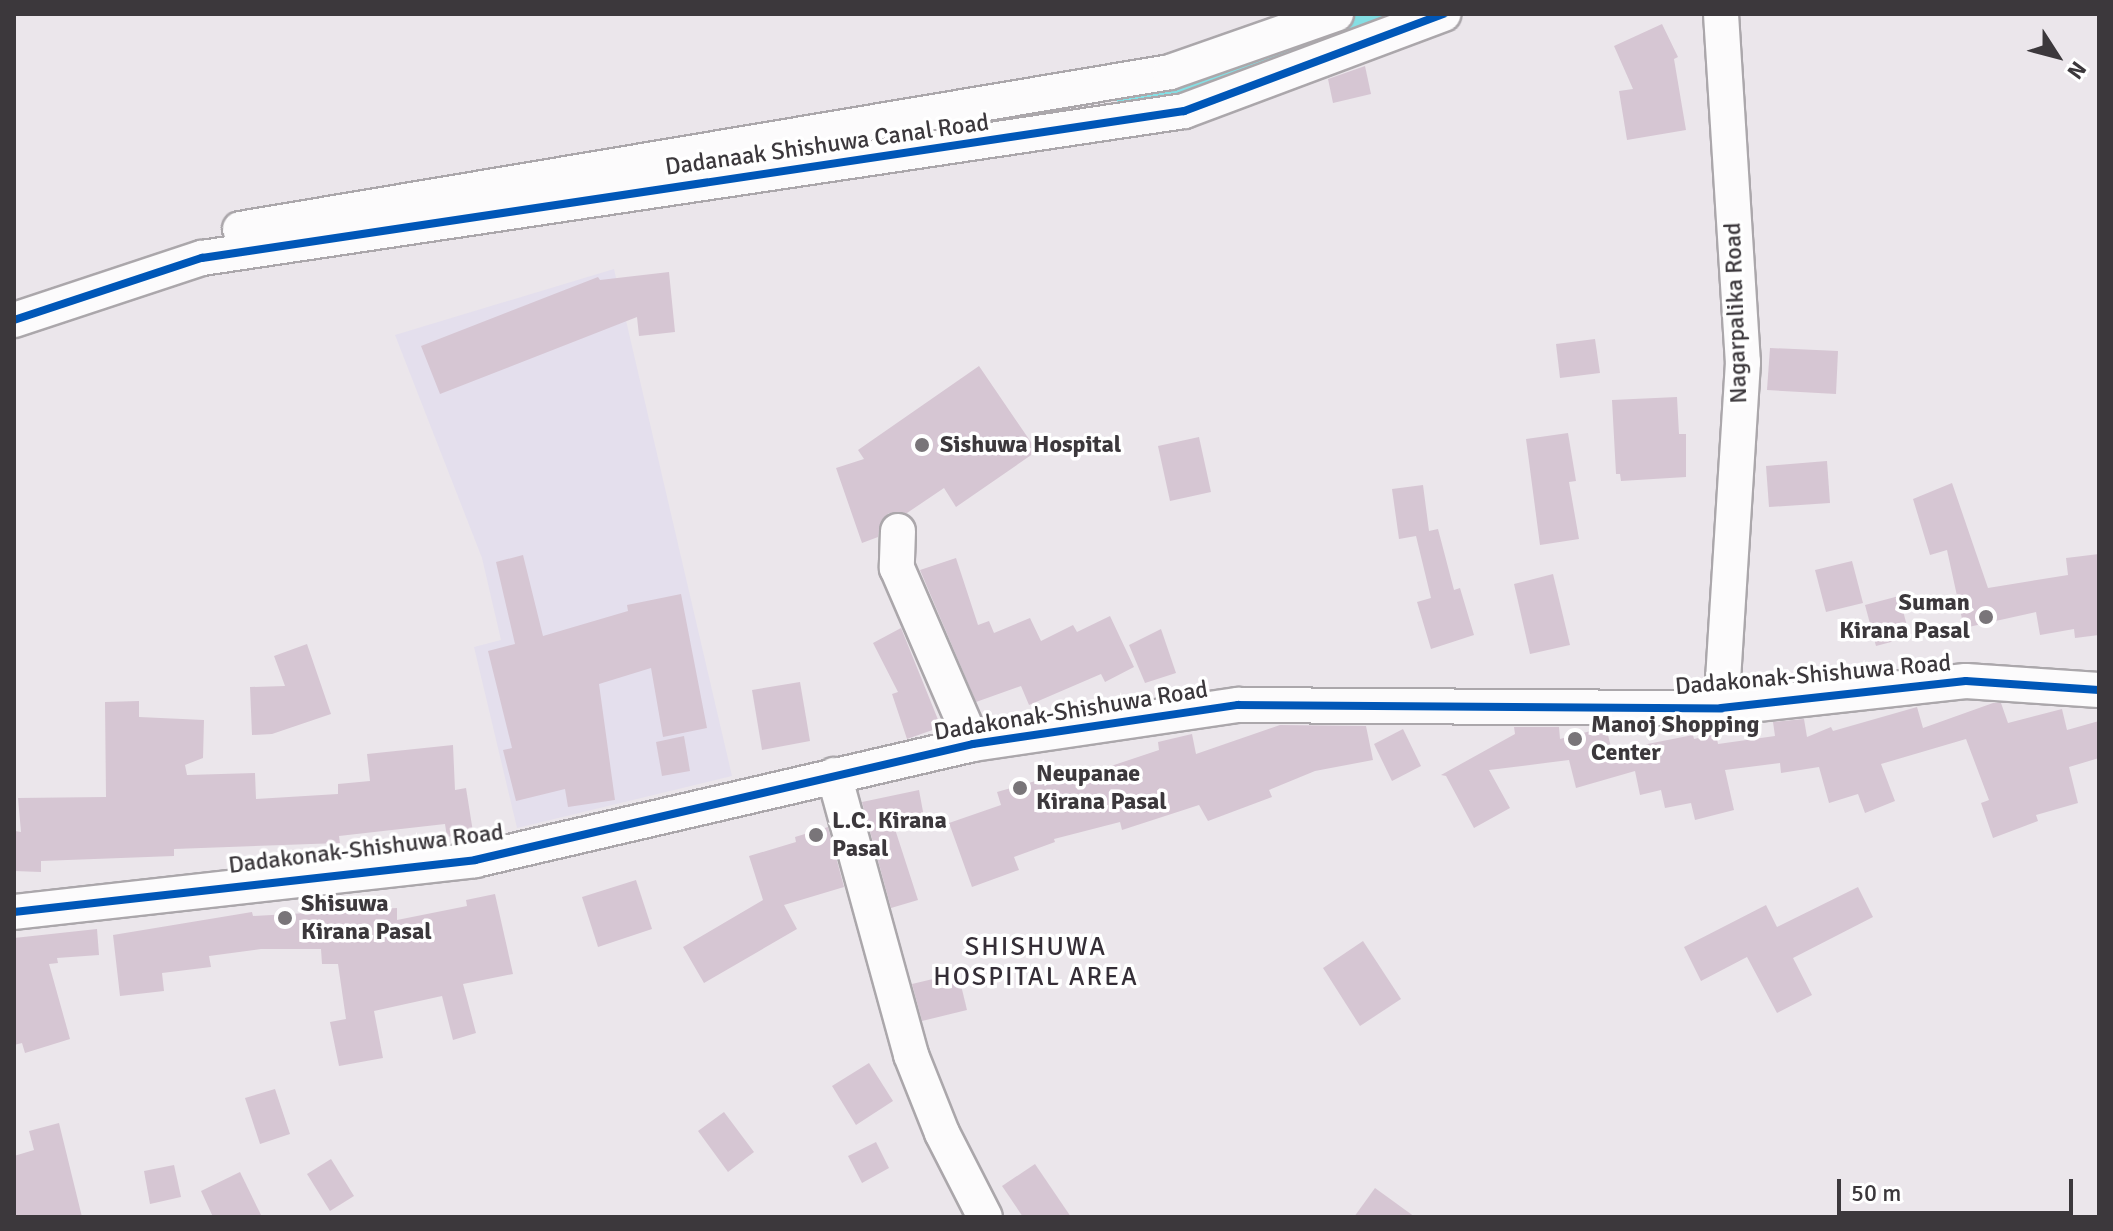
<!DOCTYPE html>
<html>
<head>
<meta charset="utf-8">
<style>
	body { margin:0 }
	#map { position:relative; width:2113px; height:1231px; overflow:hidden; background:#ebe6eb; font-family:Signika,sans-serif }
	div>[style] { position:absolute }
	.education>* { inset:0; background:#e4dfed }
	.canal>* { height:34px; margin:-17px; padding:0 17px; transform-origin:17px; border-radius:17px; background:#85dfe4 }
	.building>* { inset:0; background:#d6c6d3 }
	.roads { filter:drop-shadow(2px 0 #aba7ab) drop-shadow(-2px 0 #aba7ab) drop-shadow(0 2px #aba7ab) drop-shadow(0 -2px #aba7ab) }
	.minor>* { height:34px; margin:-17px; padding:0 17px; transform-origin:17px; border-radius:17px; background:#fcfbfc }
	.cycleway>* { height:8px; margin:-4px; padding:0 4px; transform-origin:4px; border-radius:4px; background:#0057b8 }
	.dots>* { width:22px; height:22px; translate:-50% -50%; box-sizing:border-box; border:4px solid #fff; border-radius:50% }
	span { translate:-50% -50%; white-space:nowrap; text-align:center; line-height:1.15; -webkit-text-stroke:7px #fff; paint-order:stroke }
	.street-label { font-size:24px; color:#3c383c }
	.poi-label { font-size:24px; color:#3c383c; font-weight:700 }
	.left { translate:0 -50%; text-align:left }
	.right { translate:-100% -50%; text-align:right }
	.neighbourhood-label { font-size:26px; color:#352e37; letter-spacing:2px }
	.frame { position:absolute; inset:0; border:16px solid #3c383c; pointer-events:none }
	.north { position:absolute; left:2017px; top:16px; width:80px; height:80px; -webkit-text-stroke:6px #fff; paint-order:stroke; rotate:126deg; font-size:22px; font-weight:700; line-height:32px; text-align:center; color:#3c383c }
	.north::after { content:''; display:block; margin:auto; width:28px; height:36px; background:#3c383c; clip-path:polygon(50% 0,100% 100%,50% 72%,0 100%) }
	.scale { position:absolute; left:1837px; top:1179px; width:236px; height:36px; box-sizing:border-box; border:4px solid #3c383c; border-top:0; padding-left:10px; font-size:24px; line-height:28px; white-space:nowrap; color:#3c383c; -webkit-text-stroke:6px #fff; paint-order:stroke }
</style>
</head>
<body>
<div id="map">
	<div class="education">
		<i style="clip-path:polygon(614px 269px,732px 776px,517px 828px,474px 647px,501px 640px,482px 558px,395px 335px)"></i>
	</div>
	<div class="canal">
		<i style="left:1133px;top:95px;width:58px;rotate:-10deg"></i>
		<i style="left:1190px;top:85px;width:206px;rotate:-20.2deg"></i>
	</div>
	<div class="building">
		<i style="clip-path:polygon(1662px 24px,1678px 57px,1674px 59px,1686px 130px,1627px 140px,1619px 91px,1633px 89px,1614px 46px)"></i>
		<i style="clip-path:polygon(1365px 66px,1371px 94px,1333px 103px,1328px 79px)"></i>
		<i style="clip-path:polygon(669px 272px,675px 332px,639px 336px,637px 317px,440px 394px,421px 346px,598px 277px,600px 280px)"></i>
		<i style="clip-path:polygon(1595px 339px,1600px 373px,1560px 378px,1556px 344px)"></i>
		<i style="clip-path:polygon(1770px 348px,1838px 351px,1836px 394px,1767px 390px)"></i>
		<i style="clip-path:polygon(979px 366px,1037px 451px,956px 507px,944px 488px,907px 513px,889px 513px,881px 521px,878px 537px,862px 543px,836px 468px,864px 459px,858px 450px)"></i>
		<i style="clip-path:polygon(1677px 397px,1679px 434px,1686px 434px,1686px 477px,1621px 481px,1620px 474px,1616px 474px,1612px 400px)"></i>
		<i style="clip-path:polygon(1568px 433px,1576px 481px,1569px 482px,1579px 539px,1540px 545px,1526px 439px)"></i>
		<i style="clip-path:polygon(1199px 437px,1211px 492px,1170px 501px,1158px 446px)"></i>
		<i style="clip-path:polygon(1827px 461px,1830px 503px,1769px 507px,1766px 466px)"></i>
		<i style="clip-path:polygon(1952px 483px,1988px 588px,2068px 575px,2066px 558px,2099px 554px,2099px 635px,2075px 638px,2074px 629px,2040px 635px,2036px 612px,1964px 628px,1947px 550px,1930px 555px,1913px 499px)"></i>
		<i style="clip-path:polygon(1423px 485px,1429px 531px,1438px 529px,1454px 590px,1460px 588px,1474px 635px,1431px 649px,1417px 602px,1431px 598px,1416px 536px,1399px 539px,1392px 489px)"></i>
		<i style="clip-path:polygon(523px 555px,543px 636px,628px 611px,627px 605px,681px 594px,707px 728px,663px 737px,651px 668px,599px 684px,615px 800px,568px 807px,565px 789px,516px 801px,503px 750px,512px 748px,488px 651px,515px 644px,496px 562px)"></i>
		<i style="clip-path:polygon(956px 558px,978px 625px,989px 621px,994px 633px,1030px 618px,1041px 641px,1073px 625px,1077px 632px,1110px 616px,1134px 667px,1105px 682px,1101px 674px,1029px 705px,1021px 686px,976px 702px,920px 570px)"></i>
		<i style="clip-path:polygon(1852px 561px,1863px 603px,1826px 612px,1815px 570px)"></i>
		<i style="clip-path:polygon(1553px 574px,1570px 645px,1530px 654px,1514px 584px)"></i>
		<i style="clip-path:polygon(1899px 596px,1910px 637px,1876px 646px,1865px 605px)"></i>
		<i style="clip-path:polygon(901px 628px,941px 727px,907px 739px,892px 694px,898px 692px,873px 643px)"></i>
		<i style="clip-path:polygon(1161px 629px,1176px 673px,1145px 683px,1129px 645px)"></i>
		<i style="clip-path:polygon(307px 644px,331px 714px,272px 734px,252px 735px,250px 687px,285px 686px,274px 656px)"></i>
		<i style="clip-path:polygon(800px 682px,810px 741px,762px 750px,752px 690px)"></i>
		<i style="clip-path:polygon(139px 701px,139px 717px,204px 720px,203px 758px,185px 765px,187px 775px,255px 773px,256px 799px,338px 794px,338px 784px,370px 781px,367px 754px,453px 745px,455px 790px,466px 788px,473px 832px,447px 837px,445px 824px,339px 836px,340px 843px,174px 849px,174px 856px,41px 861px,41px 872px,14px 871px,15px 831px,21px 832px,18px 798px,106px 797px,105px 702px)"></i>
		<i style="clip-path:polygon(1993px 703px,2001px 703px,2008px 723px,2062px 709px,2067px 730px,2099px 721px,2099px 758px,2069px 767px,2078px 803px,2036px 815px,2038px 821px,1993px 838px,1981px 803px,1989px 800px,1966px 739px,1881px 764px,1895px 801px,1865px 813px,1858px 794px,1829px 803px,1819px 767px,1781px 773px,1780px 763px,1725px 770px,1734px 810px,1695px 820px,1691px 803px,1665px 808px,1661px 790px,1640px 795px,1635px 771px,1576px 788px,1569px 760px,1489px 770px,1510px 808px,1474px 828px,1446px 776px,1441px 775px,1515px 734px,1514px 727px,1559px 727px,1560px 739px,1606px 727px,1612px 751px,1693px 735px,1694px 739px,1716px 734px,1718px 744px,1775px 736px,1773px 722px,1804px 719px,1807px 737px,1831px 727px,1833px 731px,1917px 707px,1923px 728px)"></i>
		<i style="clip-path:polygon(1280px 725px,1366px 726px,1373px 760px,1315px 771px,1269px 790px,1272px 797px,1208px 821px,1199px 805px,1122px 830px,1120px 822px,1054px 839px,1055px 842px,1014px 857px,1019px 870px,972px 887px,949px 823px,1001px 805px,997px 792px,1085px 767px,1087px 774px,1159px 750px,1158px 742px,1192px 734px,1196px 754px)"></i>
		<i style="clip-path:polygon(1403px 729px,1421px 766px,1392px 781px,1374px 744px)"></i>
		<i style="clip-path:polygon(684px 736px,690px 771px,662px 776px,656px 742px)"></i>
		<i style="clip-path:polygon(919px 790px,924px 817px,893px 823px,918px 900px,891px 908px,862px 802px)"></i>
		<i style="clip-path:polygon(828px 827px,844px 887px,784px 905px,797px 929px,704px 983px,683px 947px,763px 900px,749px 856px,796px 842px,795px 837px)"></i>
		<i style="clip-path:polygon(636px 880px,652px 929px,598px 947px,582px 897px)"></i>
		<i style="clip-path:polygon(1858px 887px,1873px 917px,1793px 958px,1812px 995px,1777px 1013px,1747px 957px,1701px 981px,1684px 947px,1766px 905px,1777px 927px)"></i>
		<i style="clip-path:polygon(495px 894px,513px 974px,463px 984px,476px 1033px,453px 1040px,442px 996px,374px 1011px,383px 1058px,339px 1066px,330px 1022px,346px 1019px,338px 964px,322px 964px,321px 949px,261px 949px,209px 956px,211px 967px,162px 973px,164px 991px,120px 996px,113px 935px,252px 912px,253px 916px,397px 908px,397px 920px,467px 906px,466px 900px)"></i>
		<i style="clip-path:polygon(97px 929px,99px 955px,57px 958px,58px 963px,49px 964px,70px 1039px,25px 1053px,22px 1043px,14px 1045px,14px 938px)"></i>
		<i style="clip-path:polygon(1363px 941px,1401px 999px,1360px 1026px,1323px 968px)"></i>
		<i style="clip-path:polygon(958px 973px,967px 1010px,922px 1021px,912px 984px)"></i>
		<i style="clip-path:polygon(869px 1063px,893px 1101px,856px 1125px,832px 1086px)"></i>
		<i style="clip-path:polygon(275px 1089px,290px 1134px,260px 1144px,245px 1098px)"></i>
		<i style="clip-path:polygon(724px 1112px,754px 1152px,728px 1172px,698px 1131px)"></i>
		<i style="clip-path:polygon(59px 1123px,82px 1217px,14px 1217px,14px 1156px,34px 1150px,29px 1131px)"></i>
		<i style="clip-path:polygon(876px 1142px,889px 1168px,862px 1183px,848px 1156px)"></i>
		<i style="clip-path:polygon(331px 1159px,354px 1196px,330px 1211px,307px 1174px)"></i>
		<i style="clip-path:polygon(1035px 1164px,1071px 1217px,1023px 1217px,1002px 1186px)"></i>
		<i style="clip-path:polygon(174px 1165px,181px 1197px,150px 1204px,144px 1171px)"></i>
		<i style="clip-path:polygon(240px 1172px,262px 1217px,213px 1217px,201px 1191px)"></i>
		<i style="clip-path:polygon(1375px 1188px,1415px 1217px,1354px 1217px)"></i>
	</div>
	<div class="roads">
		<div class="minor">
			<i style="left:1721px;top:14px;width:349px;rotate:86.4deg"></i>
			<i style="left:1743px;top:362px;width:347px;rotate:93.6deg"></i>
			<i style="left:240px;top:229px;width:943px;rotate:-9.58deg"></i>
			<i style="left:1170px;top:72px;width:176px;rotate:-19.3deg"></i>
			<i style="left:14px;top:320px;width:198px;rotate:-18.3deg"></i>
			<i style="left:202px;top:258px;width:993px;rotate:-8.51deg"></i>
			<i style="left:1184px;top:111px;width:277px;rotate:-20.5deg"></i>
			<i style="left:898px;top:531px;width:37px;rotate:92deg"></i>
			<i style="left:897px;top:568px;width:192px;rotate:66.6deg"></i>
			<i style="left:834px;top:775px;width:290px;rotate:74.6deg"></i>
			<i style="left:911px;top:1055px;width:84px;rotate:68.3deg"></i>
			<i style="left:942px;top:1133px;width:94px;rotate:62.9deg"></i>
			<i style="left:14px;top:912px;width:464px;rotate:-6.4deg"></i>
			<i style="left:475px;top:860px;width:511px;rotate:-13.11deg"></i>
			<i style="left:973px;top:744px;width:268px;rotate:-8.4deg"></i>
			<i style="left:1238px;top:705px;width:483px;rotate:0.4deg"></i>
			<i style="left:1721px;top:708px;width:246px;rotate:-6.3deg"></i>
			<i style="left:1966px;top:681px;width:133px;rotate:3.9deg"></i>
		</div>
	</div>
	<div class="cycleway">
		<i style="left:14px;top:320px;width:198px;rotate:-18.3deg"></i>
		<i style="left:202px;top:258px;width:993px;rotate:-8.51deg"></i>
		<i style="left:1184px;top:111px;width:277px;rotate:-20.5deg"></i>
		<i style="left:14px;top:912px;width:464px;rotate:-6.4deg"></i>
		<i style="left:475px;top:860px;width:511px;rotate:-13.11deg"></i>
		<i style="left:973px;top:744px;width:268px;rotate:-8.4deg"></i>
		<i style="left:1238px;top:705px;width:483px;rotate:0.4deg"></i>
		<i style="left:1721px;top:708px;width:246px;rotate:-6.3deg"></i>
		<i style="left:1966px;top:681px;width:133px;rotate:3.9deg"></i>
	</div>
	<div class="dots">
		<i style="left:922px;top:445px;background:#797579"></i>
		<i style="left:1986px;top:617px;background:#797579"></i>
		<i style="left:1575px;top:739px;background:#797579"></i>
		<i style="left:1020px;top:788px;background:#797579"></i>
		<i style="left:816px;top:835px;background:#797579"></i>
		<i style="left:285px;top:918px;background:#797579"></i>
	</div>
	<div class="street-label">
		<span style="left:827px;top:145px;rotate:-8deg">Dadanaak Shishuwa Canal Road</span>
		<span style="left:1736px;top:313px;rotate:-92deg">Nagarpalika Road</span>
		<span style="left:1813px;top:675px;rotate:-5deg">Dadakonak-Shishuwa Road</span>
		<span style="left:1071px;top:711px;rotate:-9deg">Dadakonak-Shishuwa Road</span>
		<span style="left:366px;top:849px;rotate:-7deg">Dadakonak-Shishuwa Road</span>
	</div>
	<div class="poi-label">
		<span class="left" style="left:940px;top:445px">Sishuwa Hospital</span>
		<span class="right" style="left:1970px;top:617px">Suman<br>Kirana Pasal</span>
		<span class="left" style="left:1591px;top:739px">Manoj Shopping<br>Center</span>
		<span class="left" style="left:1036px;top:788px">Neupanae<br>Kirana Pasal</span>
		<span class="left" style="left:832px;top:835px">L.C. Kirana<br>Pasal</span>
		<span class="left" style="left:301px;top:918px">Shisuwa<br>Kirana Pasal</span>
	</div>
	<div class="neighbourhood-label">
		<span style="left:1036px;top:963px">SHISHUWA<br>HOSPITAL AREA</span>
	</div>
	<div class="frame"></div>
	<div class="north">N</div>
	<div class="scale">50 m</div>
</div>
</body>
</html>
